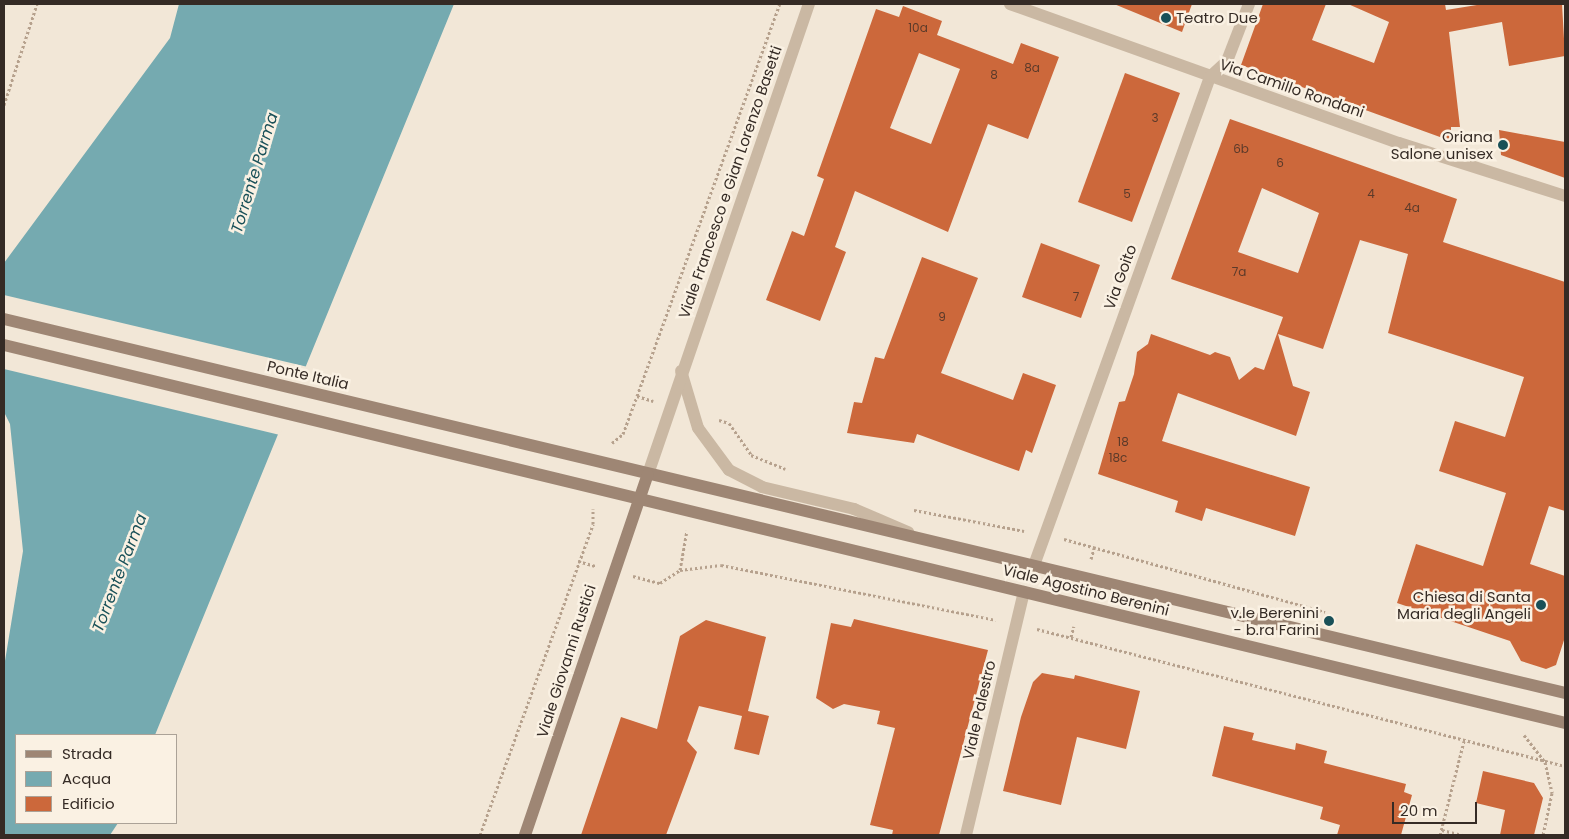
<!DOCTYPE html>
<html>
<head>
<meta charset="utf-8">
<style>
	body { margin:0 }
	#map { position:relative; width:1569px; height:839px; overflow:hidden; background:#f2e7d7; font-family:Poppins,sans-serif }
	div>[style] { position:absolute }
	.water>* { inset:0; background:#75aab0 }
	.pier>* { inset:0; background:#f2e7d7 }
	.building>* { inset:0; background:#cc683b }
	.path>* { height:3px; margin-top:-1.5px; transform-origin:0; background:repeating-linear-gradient(90deg,#b6a18d 0 2.5px,transparent 0 5px) }
	.street>* { height:12px; margin:-6px; padding:0 6px; transform-origin:6px; border-radius:6px; background:#cab8a3 }
	.secondary>* { height:12px; margin:-6px; padding:0 6px; transform-origin:6px; border-radius:6px; background:#9e8674 }
	.dots>* { width:14px; height:14px; translate:-50% -50%; box-sizing:border-box; border:2px solid #faf1e3; border-radius:50% }
	span { translate:-50% -50%; white-space:nowrap; text-align:center; line-height:1.15; -webkit-text-stroke:5px #faf1e3; paint-order:stroke }
	.number-label { font-size:12px; color:#5b3a2a }
	.number-label span { -webkit-text-stroke-width:0 }
	.poi-label { font-size:15px; color:#352b25 }
	.left { translate:0 -50%; text-align:left }
	.right { translate:-100% -50%; text-align:right }
	.street-label { font-size:15px; color:#352b25 }
	.water-label { font-size:16px; color:#195058; font-style:italic }
	.frame { position:absolute; inset:0; border:5px solid #352b25; pointer-events:none }
	.legend { position:absolute; left:15px; top:734px; width:162px; height:90px; box-sizing:border-box; background:#faf1e3; border:1px solid #aba297; margin:0; padding:6px 9px; list-style:none; font-size:15px; color:#352b25 }
	.legend li { display:flex; align-items:center; gap:10px; height:25px }
	.legend b { width:25px; border:1px solid #aba297 }
	.scale { position:absolute; left:1392px; top:802px; width:85px; height:22px; box-sizing:border-box; border:2px solid #352b25; border-top:0; padding-left:6px; font-size:15px; line-height:18px; white-space:nowrap; color:#352b25; -webkit-text-stroke:4px #faf1e3; paint-order:stroke }
</style>
</head>
<body>
<div id="map">
	<div class="water">
		<i style="clip-path:polygon(179px 4px,454px 4px,155px 735px,16px 735px,16px 823px,118px 823px,110px 835px,4px 835px,4px 667px,23px 551px,10px 424px,4px 412px,4px 263px,170px 38px)"></i>
	</div>
	<div class="pier">
		<i style="clip-path:polygon(4px 295px,308px 367px,280px 435px,4px 369px)"></i>
	</div>
	<div class="building">
		<i style="clip-path:polygon(1114px 4px,1192px 4px,1182px 32px)"></i>
		<i style="clip-path:polygon(1263px 4px,1326px 4px,1312px 40px,1374px 63px,1389px 22px,1348px 4px,1445px 4px,1446px 10px,1483px 4px,1562px 4px,1565px 56px,1509px 66px,1502px 22px,1449px 32px,1460px 127px,1451px 127px,1451px 141px,1241px 65px)"></i>
		<i style="clip-path:polygon(evenodd,903px 6px,942px 21px,937px 35px,1013px 64px,1021px 43px,1059px 57px,1028px 139px,988px 124px,948px 232px,855px 191px,835px 247px,846px 252px,820px 321px,766px 300px,792px 231px,804px 236px,824px 179px,817px 176px,876px 9px,899px 17px,903px 6px,919px 53px,960px 69px,931px 144px,890px 128px,919px 53px)"></i>
		<i style="clip-path:polygon(1125px 73px,1180px 93px,1132px 222px,1078px 202px)"></i>
		<i style="clip-path:polygon(evenodd,1230px 119px,1457px 199px,1443px 242px,1565px 282px,1565px 511px,1549px 506px,1530px 564px,1565px 576px,1565px 637px,1556px 665px,1546px 669px,1521px 661px,1510px 641px,1397px 603px,1416px 544px,1483px 566px,1506px 493px,1439px 471px,1455px 421px,1505px 437px,1524px 377px,1388px 333px,1408px 254px,1360px 240px,1323px 349px,1278px 334px,1293px 386px,1310px 392px,1296px 436px,1178px 393px,1162px 441px,1310px 487px,1295px 536px,1206px 508px,1202px 521px,1175px 512px,1178px 501px,1098px 474px,1119px 402px,1125px 401px,1134px 374px,1137px 352px,1148px 344px,1151px 334px,1210px 355px,1215px 352px,1230px 357px,1239px 380px,1255px 367px,1264px 370px,1283px 317px,1171px 279px,1230px 119px,1262px 188px,1319px 213px,1298px 273px,1238px 252px,1262px 188px)"></i>
		<i style="clip-path:polygon(1499px 130px,1565px 142px,1565px 178px,1501px 155px)"></i>
		<i style="clip-path:polygon(1041px 243px,1100px 265px,1081px 318px,1022px 297px)"></i>
		<i style="clip-path:polygon(922px 257px,978px 278px,941px 373px,1013px 400px,1023px 373px,1056px 385px,1032px 453px,1026px 450px,1019px 471px,917px 434px,914px 443px,847px 433px,854px 402px,862px 403px,875px 357px,884px 359px)"></i>
		<i style="clip-path:polygon(854px 619px,988px 650px,939px 835px,892px 835px,893px 830px,870px 825px,895px 728px,877px 724px,880px 711px,844px 704px,833px 709px,816px 698px,831px 623px,851px 627px)"></i>
		<i style="clip-path:polygon(706px 620px,766px 637px,748px 711px,769px 716px,759px 755px,734px 749px,742px 716px,699px 706px,687px 741px,697px 752px,666px 835px,581px 835px,621px 717px,657px 729px,680px 636px)"></i>
		<i style="clip-path:polygon(1042px 673px,1074px 679px,1075px 675px,1140px 691px,1126px 749px,1077px 737px,1061px 805px,1003px 791px,1021px 717px,1033px 682px)"></i>
		<i style="clip-path:polygon(1224px 726px,1254px 733px,1252px 740px,1295px 750px,1296px 743px,1327px 751px,1324px 763px,1406px 784px,1404px 792px,1412px 795px,1401px 835px,1337px 835px,1340px 825px,1320px 819px,1323px 807px,1212px 776px)"></i>
		<i style="clip-path:polygon(1483px 771px,1534px 783px,1543px 798px,1534px 835px,1500px 835px,1505px 810px,1476px 803px)"></i>
	</div>
	<div class="path">
		<i style="left:4px;top:105px;width:106px;rotate:-71.9deg"></i>
		<i style="left:637px;top:396px;width:417px;rotate:-70deg"></i>
		<i style="left:719px;top:420px;width:10px;rotate:17deg"></i>
		<i style="left:729px;top:423px;width:39px;rotate:55deg"></i>
		<i style="left:751px;top:455px;width:37px;rotate:22deg"></i>
		<i style="left:612px;top:443px;width:14px;rotate:-39deg"></i>
		<i style="left:623px;top:434px;width:40px;rotate:-69.8deg"></i>
		<i style="left:637px;top:396px;width:17px;rotate:17deg"></i>
		<i style="left:914px;top:510px;width:112px;rotate:10.8deg"></i>
		<i style="left:1064px;top:539px;width:271px;rotate:15.6deg"></i>
		<i style="left:1091px;top:559px;width:15px;rotate:-74deg"></i>
		<i style="left:578px;top:561px;width:19px;rotate:16deg"></i>
		<i style="left:680px;top:570px;width:40px;rotate:-80deg"></i>
		<i style="left:633px;top:576px;width:28px;rotate:15deg"></i>
		<i style="left:660px;top:583px;width:24px;rotate:-33deg"></i>
		<i style="left:680px;top:570px;width:41px;rotate:-7deg"></i>
		<i style="left:721px;top:565px;width:280px;rotate:11.3deg"></i>
		<i style="left:1037px;top:629px;width:545px;rotate:14.55deg"></i>
		<i style="left:1071px;top:637px;width:11px;rotate:-75deg"></i>
		<i style="left:1524px;top:735px;width:34px;rotate:52deg"></i>
		<i style="left:1545px;top:762px;width:32px;rotate:77deg"></i>
		<i style="left:1552px;top:793px;width:43px;rotate:102.1deg"></i>
		<i style="left:1442px;top:830px;width:21px;rotate:14deg"></i>
		<i style="left:480px;top:835px;width:331px;rotate:-70deg"></i>
		<i style="left:593px;top:524px;width:15px;rotate:-90deg"></i>
		<i style="left:1440px;top:835px;width:97px;rotate:-75.7deg"></i>
	</div>
	<div class="street">
		<i style="left:1010px;top:4px;width:413px;rotate:19.7deg"></i>
		<i style="left:1399px;top:143px;width:174px;rotate:17.7deg"></i>
		<i style="left:681px;top:371px;width:59px;rotate:73.4deg"></i>
		<i style="left:698px;top:428px;width:52px;rotate:53.6deg"></i>
		<i style="left:729px;top:470px;width:37px;rotate:27deg"></i>
		<i style="left:762px;top:487px;width:95px;rotate:13.4deg"></i>
		<i style="left:854px;top:509px;width:59px;rotate:23.1deg"></i>
		<i style="left:648px;top:474px;width:497px;rotate:-71.1deg"></i>
		<i style="left:1033px;top:568px;width:522px;rotate:-70.18deg"></i>
		<i style="left:1210px;top:77px;width:23px;rotate:-43deg"></i>
		<i style="left:1227px;top:61px;width:61px;rotate:-68.9deg"></i>
		<i style="left:966px;top:835px;width:250px;rotate:-76.6deg"></i>
	</div>
	<div class="secondary">
		<i style="left:4px;top:319px;width:1605px;rotate:13.47deg"></i>
		<i style="left:4px;top:345px;width:1606px;rotate:13.61deg"></i>
		<i style="left:525px;top:835px;width:381px;rotate:-71.2deg"></i>
	</div>
	<div class="dots">
		<i style="left:1166px;top:18px;background:#195058"></i>
		<i style="left:1503px;top:145px;background:#195058"></i>
		<i style="left:1541px;top:605px;background:#195058"></i>
		<i style="left:1329px;top:621px;background:#195058"></i>
	</div>
	<div class="number-label">
		<span style="left:918px;top:28px">10a</span>
		<span style="left:1032px;top:68px">8a</span>
		<span style="left:994px;top:75px">8</span>
		<span style="left:1155px;top:118px">3</span>
		<span style="left:1241px;top:149px">6b</span>
		<span style="left:1280px;top:163px">6</span>
		<span style="left:1127px;top:194px">5</span>
		<span style="left:1371px;top:194px">4</span>
		<span style="left:1412px;top:208px">4a</span>
		<span style="left:1239px;top:272px">7a</span>
		<span style="left:1076px;top:297px">7</span>
		<span style="left:942px;top:317px">9</span>
		<span style="left:1123px;top:442px">18</span>
		<span style="left:1118px;top:458px">18c</span>
	</div>
	<div class="poi-label">
		<span class="left" style="left:1176px;top:18px">Teatro Due</span>
		<span class="right" style="left:1493px;top:145px">Oriana<br>Salone unisex</span>
		<span class="right" style="left:1531px;top:605px">Chiesa di Santa<br>Maria degli Angeli</span>
		<span class="right" style="left:1319px;top:621px">v.le Berenini<br>- b.ra Farini</span>
	</div>
	<div class="street-label">
		<span style="left:1292px;top:88px;rotate:19deg">Via Camillo Rondani</span>
		<span style="left:730px;top:182px;rotate:-71deg">Viale Francesco e Gian Lorenzo Basetti</span>
		<span style="left:1120px;top:277px;rotate:-70deg">Via Goito</span>
		<span style="left:308px;top:375px;rotate:13deg">Ponte Italia</span>
		<span style="left:1086px;top:590px;rotate:14deg">Viale Agostino Berenini</span>
		<span style="left:566px;top:661px;rotate:-72deg">Viale Giovanni Rustici</span>
		<span style="left:979px;top:710px;rotate:-77deg">Viale Palestro</span>
	</div>
	<div class="water-label">
		<span style="left:255px;top:173px;rotate:-73deg">Torrente Parma</span>
		<span style="left:120px;top:573px;rotate:-69deg">Torrente Parma</span>
	</div>
	<div class="frame"></div>
	<ul class="legend">
	<li><b style="height:6px;background:#9e8674"></b>Strada</li>
	<li><b style="height:14px;background:#75aab0"></b>Acqua</li>
	<li><b style="height:14px;background:#cc683b"></b>Edificio</li>
	</ul>
	<div class="scale">20 m</div>
</div>
</body>
</html>
